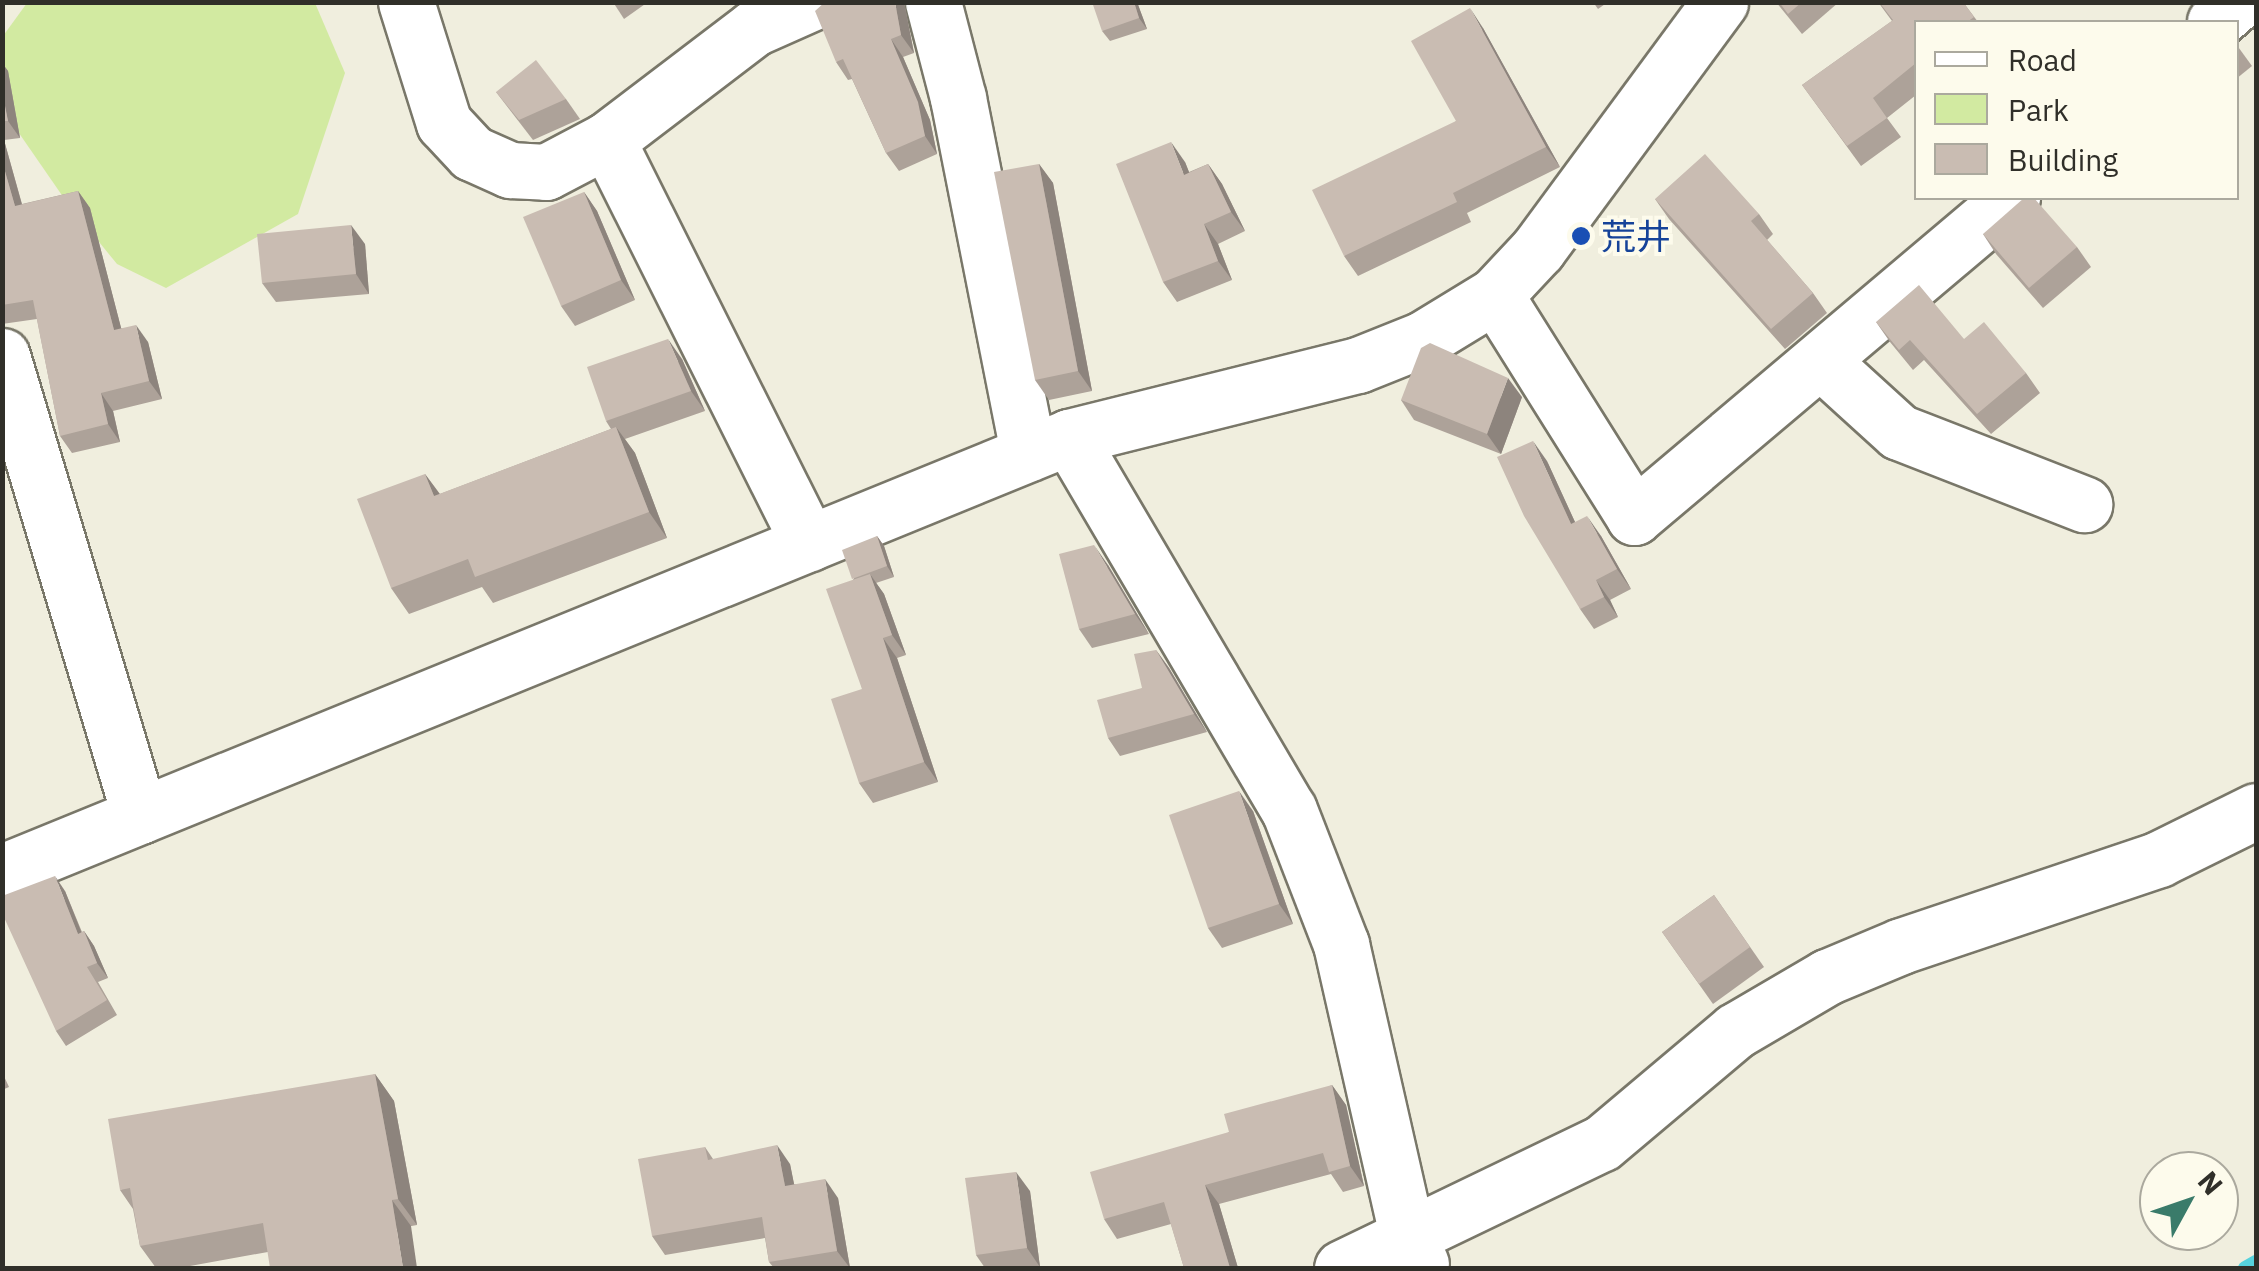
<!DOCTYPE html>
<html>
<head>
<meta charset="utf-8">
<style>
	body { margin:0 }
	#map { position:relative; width:2259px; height:1271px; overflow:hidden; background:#f0eede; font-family:"IBM Plex Sans","Noto Sans JP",sans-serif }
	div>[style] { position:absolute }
	.green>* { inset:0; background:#d2eaa1 }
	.stream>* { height:14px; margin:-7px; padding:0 7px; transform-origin:7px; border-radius:7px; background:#56d3dd }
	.roads { filter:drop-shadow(2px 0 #797769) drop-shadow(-2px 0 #797769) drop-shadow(0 2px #797769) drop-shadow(0 -2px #797769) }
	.minor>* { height:55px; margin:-27.5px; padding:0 27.5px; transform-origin:27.5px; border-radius:27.5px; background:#fff }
	.wall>* { inset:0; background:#ada299 }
	.shaded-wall>* { inset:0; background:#8d847d }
	.building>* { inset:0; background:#c9bcb2 }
	.dots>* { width:28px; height:28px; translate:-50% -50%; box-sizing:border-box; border:5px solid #fdfbec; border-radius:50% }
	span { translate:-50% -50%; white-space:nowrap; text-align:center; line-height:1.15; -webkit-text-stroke:8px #fdfbec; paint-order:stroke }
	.transit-label { font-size:35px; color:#164399 }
	.left { translate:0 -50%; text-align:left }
	.frame { position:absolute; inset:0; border:5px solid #302f29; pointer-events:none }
	.legend { position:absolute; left:1914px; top:20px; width:325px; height:180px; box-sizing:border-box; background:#fdfbec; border:2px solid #aba99e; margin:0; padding:12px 18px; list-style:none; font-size:30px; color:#302f29 }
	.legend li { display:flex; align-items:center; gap:20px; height:50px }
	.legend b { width:50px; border:2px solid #aba99e }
	.north { position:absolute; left:2139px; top:1151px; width:100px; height:100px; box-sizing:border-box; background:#fdfbec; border:2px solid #aba99e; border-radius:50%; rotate:50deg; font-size:28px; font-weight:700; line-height:40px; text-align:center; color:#302f29 }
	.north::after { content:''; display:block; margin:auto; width:35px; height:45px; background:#3a7b6a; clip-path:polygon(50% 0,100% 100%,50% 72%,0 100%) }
</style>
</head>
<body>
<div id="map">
	<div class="green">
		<i style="clip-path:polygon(27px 3px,315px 3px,345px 73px,298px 214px,166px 288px,117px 264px,68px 204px,3px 110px,3px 36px)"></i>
	</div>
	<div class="stream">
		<i style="left:2245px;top:1268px;width:13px;rotate:-29deg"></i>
	</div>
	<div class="roads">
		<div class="minor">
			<i style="left:406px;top:2px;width:127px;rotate:72.6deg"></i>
			<i style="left:444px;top:123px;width:41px;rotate:47deg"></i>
			<i style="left:472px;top:153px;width:42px;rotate:24.1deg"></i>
			<i style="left:510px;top:170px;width:36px;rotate:3deg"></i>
			<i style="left:546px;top:172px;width:69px;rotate:-27.7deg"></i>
			<i style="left:607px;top:140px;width:185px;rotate:-37.3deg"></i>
			<i style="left:754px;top:28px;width:64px;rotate:-23.8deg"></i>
			<i style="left:933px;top:2px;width:99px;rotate:75.4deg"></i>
			<i style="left:958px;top:98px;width:362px;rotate:78.8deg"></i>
			<i style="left:2215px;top:22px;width:30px;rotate:-41deg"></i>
			<i style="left:607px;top:140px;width:451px;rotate:63.4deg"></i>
			<i style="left:1495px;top:295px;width:262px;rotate:57.9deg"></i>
			<i style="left:1634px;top:517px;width:495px;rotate:-40.2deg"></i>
			<i style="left:2px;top:356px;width:480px;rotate:73.3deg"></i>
			<i style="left:1822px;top:362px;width:104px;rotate:42.3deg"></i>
			<i style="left:1899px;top:432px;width:199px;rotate:21.3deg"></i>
			<i style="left:1069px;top:437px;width:433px;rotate:59.5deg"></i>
			<i style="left:1289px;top:810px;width:144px;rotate:68.8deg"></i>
			<i style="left:1341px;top:944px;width:297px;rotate:77.2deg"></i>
			<i style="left:1407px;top:1234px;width:33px;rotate:65deg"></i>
			<i style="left:2px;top:872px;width:1152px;rotate:-22.18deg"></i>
			<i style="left:1069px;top:437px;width:298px;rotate:-14deg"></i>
			<i style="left:1358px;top:365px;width:70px;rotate:-21.8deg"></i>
			<i style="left:1423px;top:339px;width:84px;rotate:-31.4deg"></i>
			<i style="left:1495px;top:295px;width:63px;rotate:-46.9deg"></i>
			<i style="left:1538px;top:249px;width:307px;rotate:-53.6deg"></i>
			<i style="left:1342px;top:1268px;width:288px;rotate:-25.7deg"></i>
			<i style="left:1602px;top:1143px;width:174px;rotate:-40.1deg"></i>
			<i style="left:1735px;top:1031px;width:107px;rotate:-30.4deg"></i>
			<i style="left:1827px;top:977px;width:80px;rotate:-22.7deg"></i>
			<i style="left:1901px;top:946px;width:272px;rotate:-18.6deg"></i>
			<i style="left:2159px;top:859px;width:108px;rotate:-26.3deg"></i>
		</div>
	</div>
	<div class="wall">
		<i style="clip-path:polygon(613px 2px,648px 2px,624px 19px)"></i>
		<i style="clip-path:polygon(904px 2px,914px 53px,903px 57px,930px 120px,937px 154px,899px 171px,886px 153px,852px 79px,848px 80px,836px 62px)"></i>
		<i style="clip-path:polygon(1137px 2px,1147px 29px,1110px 41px,1102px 31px)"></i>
		<i style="clip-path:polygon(1593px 2px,1608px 2px,1598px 9px)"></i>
		<i style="clip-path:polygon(1776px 2px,1839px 2px,1802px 34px)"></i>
		<i style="clip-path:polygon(1878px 2px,1963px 2px,1978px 22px,1916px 22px,1916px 95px,1887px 118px,1901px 137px,1861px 166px,1802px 85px,1892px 21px)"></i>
		<i style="clip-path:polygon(1483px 28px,1560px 167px,1467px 213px,1471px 222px,1358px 276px,1344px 256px,1456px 121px)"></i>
		<i style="clip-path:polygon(2236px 44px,2252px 66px,2236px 79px)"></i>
		<i style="clip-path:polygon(2px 63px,8px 71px,20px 138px,4px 140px,22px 204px,78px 191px,90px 208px,121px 328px,148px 342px,162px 399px,113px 411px,120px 442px,72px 453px,60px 436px,37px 319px,2px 324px)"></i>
		<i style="clip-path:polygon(496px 92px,566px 99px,580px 119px,533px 140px)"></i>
		<i style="clip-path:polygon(1185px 162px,1189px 172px,1208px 164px,1222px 184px,1245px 231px,1218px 244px,1232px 280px,1177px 302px,1163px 282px)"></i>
		<i style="clip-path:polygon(1039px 164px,1053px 183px,1092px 391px,1049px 400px,1035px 380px)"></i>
		<i style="clip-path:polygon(584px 192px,597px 211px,635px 300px,575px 326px,561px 306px)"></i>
		<i style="clip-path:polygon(1655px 199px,1759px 214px,1773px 234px,1767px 240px,1813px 293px,1827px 313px,1785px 349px,1669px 219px)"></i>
		<i style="clip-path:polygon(1983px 234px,2077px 247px,2091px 267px,2043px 308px,1996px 254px)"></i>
		<i style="clip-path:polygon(365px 244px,369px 294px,276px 302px,262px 283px)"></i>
		<i style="clip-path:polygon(1876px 322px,1964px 339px,2026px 373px,2040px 393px,1991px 434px,1924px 360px,1913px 370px,1890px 342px)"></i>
		<i style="clip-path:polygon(682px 359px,705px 411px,625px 439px,635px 453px,667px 538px,493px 603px,482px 587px,409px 614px,391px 588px,425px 474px,440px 494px,611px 429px,606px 421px)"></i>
		<i style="clip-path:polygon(1522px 397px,1501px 454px,1414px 420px,1401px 400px)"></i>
		<i style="clip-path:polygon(1547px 461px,1575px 522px,1601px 536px,1631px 589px,1610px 600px,1618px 617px,1594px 629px,1580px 609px)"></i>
		<i style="clip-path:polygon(877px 536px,884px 546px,894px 577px,876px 583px,884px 594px,906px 655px,897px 658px,938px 782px,873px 803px,859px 783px,862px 689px,853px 580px)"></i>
		<i style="clip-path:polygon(1108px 565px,1149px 634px,1092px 648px,1079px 629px)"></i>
		<i style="clip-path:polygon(1156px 650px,1169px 668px,1207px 732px,1120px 756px,1108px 738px,1142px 688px)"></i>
		<i style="clip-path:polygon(1253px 811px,1293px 924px,1222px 948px,1208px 928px)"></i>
		<i style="clip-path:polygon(65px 891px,82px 932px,84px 931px,94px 946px,108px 978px,98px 982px,117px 1015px,66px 1046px,56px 1031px)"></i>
		<i style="clip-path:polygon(1714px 895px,1764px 967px,1713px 1004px,1662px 932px)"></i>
		<i style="clip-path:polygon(2px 1072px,9px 1087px,2px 1090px)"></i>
		<i style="clip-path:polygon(375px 1074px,394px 1101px,417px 1225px,179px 1268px,156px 1268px,140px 1246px,133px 1209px,120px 1190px)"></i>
		<i style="clip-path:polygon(1332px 1085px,1346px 1105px,1364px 1186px,1343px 1192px,1331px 1174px,1219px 1204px,1238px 1268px,1184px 1268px,1171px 1224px,1117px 1239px,1104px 1219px,1229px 1132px)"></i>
		<i style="clip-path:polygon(705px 1147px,713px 1159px,790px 1164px,794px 1184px,838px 1198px,850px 1268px,774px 1268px,769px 1262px,765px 1238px,665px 1255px,652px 1236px)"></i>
		<i style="clip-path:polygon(1030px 1191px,1040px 1267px,985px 1268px,976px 1255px)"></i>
	</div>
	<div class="shaded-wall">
		<i style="clip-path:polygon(895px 2px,904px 2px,914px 53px,901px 35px)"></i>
		<i style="clip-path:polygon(1134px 2px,1137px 2px,1147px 29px,1139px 18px)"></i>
		<i style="clip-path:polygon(1470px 8px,1483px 28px,1560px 167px,1546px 147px)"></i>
		<i style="clip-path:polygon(891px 39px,903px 57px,930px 120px,937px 154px,925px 136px)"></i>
		<i style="clip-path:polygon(2px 63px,8px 71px,20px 138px,8px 121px,2px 91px)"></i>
		<i style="clip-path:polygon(2px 138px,4px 140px,27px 223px,15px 206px,2px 161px)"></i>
		<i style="clip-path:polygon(1171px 142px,1185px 162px,1198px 195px,1184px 175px)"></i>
		<i style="clip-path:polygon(1039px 164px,1053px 183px,1092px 391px,1078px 371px)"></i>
		<i style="clip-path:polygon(1208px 164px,1222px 184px,1245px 231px,1231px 212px)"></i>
		<i style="clip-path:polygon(78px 191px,90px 208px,126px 347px,114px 330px)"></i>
		<i style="clip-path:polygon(584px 192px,597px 211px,635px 300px,621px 280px)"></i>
		<i style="clip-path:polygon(1204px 224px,1218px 244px,1232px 280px,1218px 261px)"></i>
		<i style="clip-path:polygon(351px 225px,365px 244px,369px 294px,356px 274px)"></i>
		<i style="clip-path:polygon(136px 325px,148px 342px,162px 399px,149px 381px)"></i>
		<i style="clip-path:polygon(668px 339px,682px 359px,705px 411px,691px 391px)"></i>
		<i style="clip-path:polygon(1508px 378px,1522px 397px,1501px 454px,1487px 434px)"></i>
		<i style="clip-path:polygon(101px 393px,113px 411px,120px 442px,108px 424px)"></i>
		<i style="clip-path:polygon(616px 427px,635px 453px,667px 538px,649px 512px)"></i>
		<i style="clip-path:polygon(1533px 441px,1547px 461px,1585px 544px,1571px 524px)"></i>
		<i style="clip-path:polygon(425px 474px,444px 500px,434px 496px)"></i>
		<i style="clip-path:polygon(1587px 516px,1601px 536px,1631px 589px,1617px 569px)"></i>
		<i style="clip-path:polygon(877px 536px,884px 546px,894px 577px,887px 566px)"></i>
		<i style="clip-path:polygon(1094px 545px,1108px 565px,1149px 634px,1135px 614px)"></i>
		<i style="clip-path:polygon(870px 574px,884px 594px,906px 655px,892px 635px)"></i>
		<i style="clip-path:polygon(1596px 580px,1610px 600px,1618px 617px,1604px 597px)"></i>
		<i style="clip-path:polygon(883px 638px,897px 658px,938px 782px,924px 762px)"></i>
		<i style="clip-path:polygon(1156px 650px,1169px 668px,1207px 732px,1194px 714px)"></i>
		<i style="clip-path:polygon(1239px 791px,1253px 811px,1293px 924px,1279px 904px)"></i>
		<i style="clip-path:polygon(55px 876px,65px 891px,88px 949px,78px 934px)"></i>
		<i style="clip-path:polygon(84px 931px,94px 946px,108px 978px,97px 963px)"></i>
		<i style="clip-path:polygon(375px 1074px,394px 1101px,417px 1225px,398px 1199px)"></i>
		<i style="clip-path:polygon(1332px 1085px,1346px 1105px,1364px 1186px,1350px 1166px)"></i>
		<i style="clip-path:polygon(777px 1145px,790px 1164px,798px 1204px,785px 1186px)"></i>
		<i style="clip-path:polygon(1016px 1172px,1030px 1191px,1040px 1267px,1027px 1248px)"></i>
		<i style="clip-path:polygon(825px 1179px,838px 1198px,850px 1268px,837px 1251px)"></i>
		<i style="clip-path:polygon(1205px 1185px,1219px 1204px,1238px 1268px,1230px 1268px)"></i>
		<i style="clip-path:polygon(392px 1200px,411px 1226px,417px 1268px,403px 1268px)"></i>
	</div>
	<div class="building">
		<i style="clip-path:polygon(825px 2px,895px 2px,901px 35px,891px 39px,918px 102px,925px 136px,886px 153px,843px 59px,836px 62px,815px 11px)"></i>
		<i style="clip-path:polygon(1092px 2px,1134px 2px,1139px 18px,1102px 31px)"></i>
		<i style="clip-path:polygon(1779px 2px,1802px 2px,1788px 14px)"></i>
		<i style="clip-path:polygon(1879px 2px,1963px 2px,1974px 17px,1967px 22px,1916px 22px,1916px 63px,1873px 98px,1887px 118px,1847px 146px,1802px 85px,1893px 20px)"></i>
		<i style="clip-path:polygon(1470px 8px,1546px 147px,1453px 193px,1457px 202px,1344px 256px,1312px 190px,1456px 121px,1411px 41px)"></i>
		<i style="clip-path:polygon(536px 60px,566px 99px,519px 120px,496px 92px)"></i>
		<i style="clip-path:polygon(2px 91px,8px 121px,2px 121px)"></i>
		<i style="clip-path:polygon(1171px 142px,1184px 175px,1208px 164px,1231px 212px,1204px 224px,1218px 261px,1163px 282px,1116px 164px)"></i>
		<i style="clip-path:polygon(1705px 154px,1759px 214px,1751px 221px,1813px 293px,1771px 329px,1655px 199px)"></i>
		<i style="clip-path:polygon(2px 161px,15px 206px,78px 191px,114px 330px,136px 325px,149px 381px,101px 393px,108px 424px,60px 436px,33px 300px,2px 305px)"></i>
		<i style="clip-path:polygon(1039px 164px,1078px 371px,1035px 380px,994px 172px)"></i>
		<i style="clip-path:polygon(584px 192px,621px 280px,561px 306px,523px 217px)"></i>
		<i style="clip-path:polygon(2024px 198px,2034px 198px,2077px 247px,2029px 288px,1983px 234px)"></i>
		<i style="clip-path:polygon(351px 225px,356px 274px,262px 283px,257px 234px)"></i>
		<i style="clip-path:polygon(1919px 285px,1964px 339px,1984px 322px,2026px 373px,1977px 414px,1910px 340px,1899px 350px,1876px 322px)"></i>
		<i style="clip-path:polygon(668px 339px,691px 391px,606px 421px,587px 367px)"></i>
		<i style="clip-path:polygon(1430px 343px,1508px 378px,1487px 434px,1401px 400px,1421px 348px)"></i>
		<i style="clip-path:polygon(616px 427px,649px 512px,475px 577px,468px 559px,391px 588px,357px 499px,425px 474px,434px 496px)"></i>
		<i style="clip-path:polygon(1533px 441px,1571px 524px,1587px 516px,1617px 569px,1596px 580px,1604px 597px,1580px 609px,1524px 516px,1497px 457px)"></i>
		<i style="clip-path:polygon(877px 536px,887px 566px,852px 579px,842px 550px)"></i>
		<i style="clip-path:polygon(1094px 545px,1135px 614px,1079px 629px,1059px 554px)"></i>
		<i style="clip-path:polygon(870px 574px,892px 635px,883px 638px,924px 762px,859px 783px,831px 699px,862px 689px,826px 589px)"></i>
		<i style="clip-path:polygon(1156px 650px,1194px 714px,1108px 738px,1097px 700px,1142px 688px,1134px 654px)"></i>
		<i style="clip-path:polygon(1239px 791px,1279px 904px,1208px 928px,1169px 815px)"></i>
		<i style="clip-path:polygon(55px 876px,78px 934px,84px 931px,97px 963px,87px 967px,107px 1000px,56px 1031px,2px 913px,2px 896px)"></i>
		<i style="clip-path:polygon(1714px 895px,1750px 947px,1699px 984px,1662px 932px)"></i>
		<i style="clip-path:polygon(375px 1074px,398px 1199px,392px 1200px,403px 1268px,270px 1268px,263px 1223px,140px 1246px,130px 1188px,120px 1190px,108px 1119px)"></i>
		<i style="clip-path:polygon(1332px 1085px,1350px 1166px,1329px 1172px,1323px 1153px,1205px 1185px,1230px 1268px,1184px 1268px,1164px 1202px,1104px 1219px,1090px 1172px,1229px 1132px,1224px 1114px)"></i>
		<i style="clip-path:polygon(777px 1145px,785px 1186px,825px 1179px,837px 1251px,769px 1262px,762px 1217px,652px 1236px,638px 1159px,705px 1147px,708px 1160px)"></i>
		<i style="clip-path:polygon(1016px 1172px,1027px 1248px,976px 1255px,965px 1178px)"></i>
	</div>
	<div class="dots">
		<i style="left:1581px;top:236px;background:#1a4fb4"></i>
	</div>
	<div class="transit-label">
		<span class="left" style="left:1601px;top:236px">荒井</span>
	</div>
	<div class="frame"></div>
	<ul class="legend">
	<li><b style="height:12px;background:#fff"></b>Road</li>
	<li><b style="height:28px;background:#d2eaa1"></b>Park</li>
	<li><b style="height:28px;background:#c9bcb2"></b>Building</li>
	</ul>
	<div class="north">N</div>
</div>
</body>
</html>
